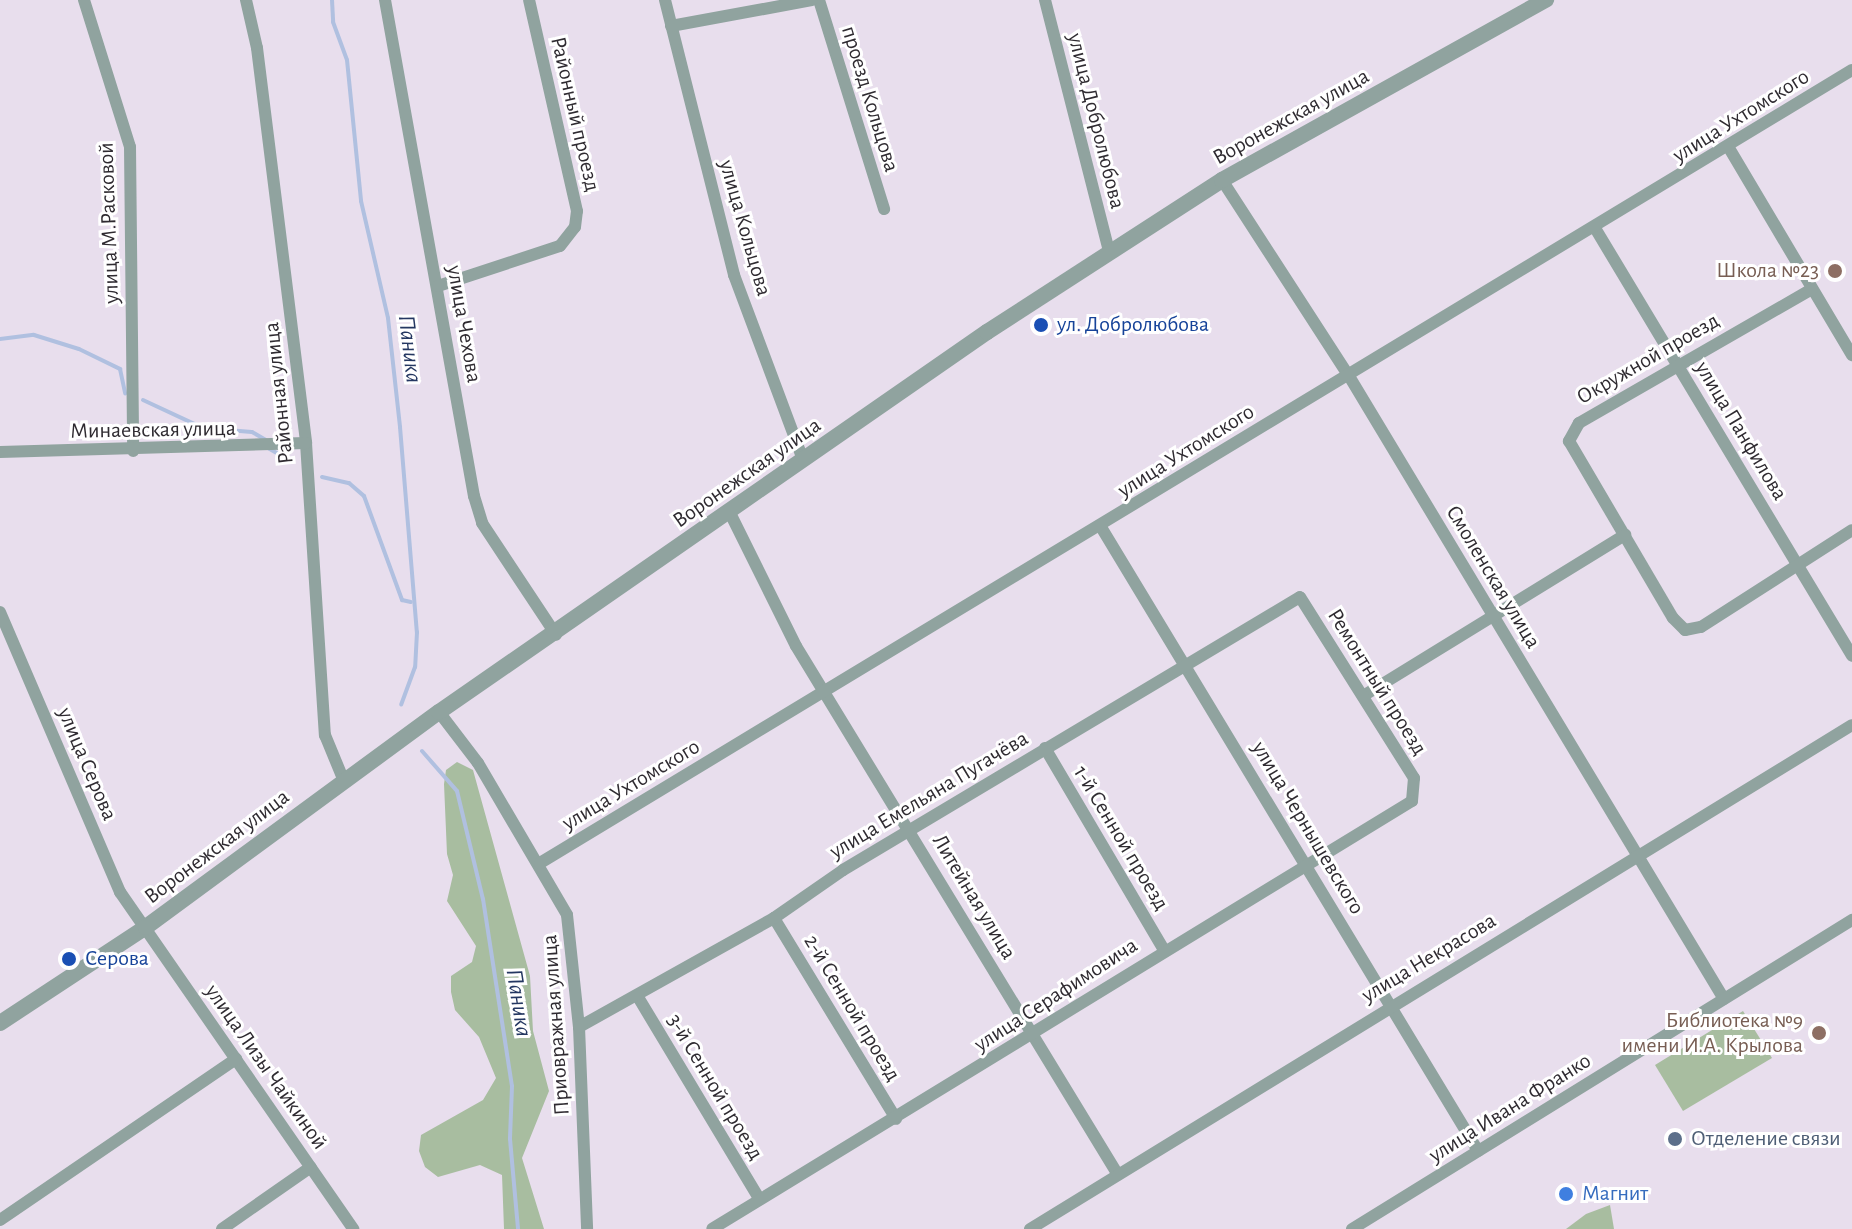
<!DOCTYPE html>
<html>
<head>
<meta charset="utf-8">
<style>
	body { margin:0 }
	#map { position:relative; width:1852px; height:1229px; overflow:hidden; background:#e8deed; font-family:"Alegreya Sans",sans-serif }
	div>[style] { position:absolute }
	.green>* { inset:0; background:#a8bda0 }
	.stream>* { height:4px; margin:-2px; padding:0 2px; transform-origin:2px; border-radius:2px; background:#b0c0e0 }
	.minor>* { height:12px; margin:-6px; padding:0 6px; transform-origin:6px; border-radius:6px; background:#90a39f }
	.tertiary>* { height:16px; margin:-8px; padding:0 8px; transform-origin:8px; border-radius:8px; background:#90a39f }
	.dots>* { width:22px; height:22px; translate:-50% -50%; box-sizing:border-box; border:4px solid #fff; border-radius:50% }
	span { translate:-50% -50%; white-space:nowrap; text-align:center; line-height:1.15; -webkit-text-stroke:6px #fff; paint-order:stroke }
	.street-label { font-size:22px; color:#2f2b31 }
	.education-label { font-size:22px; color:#785e54 }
	.right { translate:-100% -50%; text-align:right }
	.transit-label { font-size:22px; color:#164399 }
	.left { translate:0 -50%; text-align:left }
	.service-label { font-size:22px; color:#4e5e75 }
	.shop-label { font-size:22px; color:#366cbe }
	.water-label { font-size:24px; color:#243761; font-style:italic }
</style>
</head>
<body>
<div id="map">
	<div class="green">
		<i style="clip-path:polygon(457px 762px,473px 770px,530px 976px,533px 1031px,549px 1091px,522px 1158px,544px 1229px,504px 1229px,502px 1175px,480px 1165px,438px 1177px,425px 1167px,419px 1151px,421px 1135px,483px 1100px,496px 1078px,479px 1037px,455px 1010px,451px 992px,451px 976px,472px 962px,476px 946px,447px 901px,453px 875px,447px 854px,444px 784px,446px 770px)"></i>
		<i style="clip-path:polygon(1743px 1011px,1772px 1058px,1683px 1111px,1655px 1065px)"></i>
		<i style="clip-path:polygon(1610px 1205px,1614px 1229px,1566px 1229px,1586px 1214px)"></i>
	</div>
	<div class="stream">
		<i style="left:332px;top:0;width:22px;rotate:87deg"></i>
		<i style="left:333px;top:22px;width:40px;rotate:69.8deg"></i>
		<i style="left:347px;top:60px;width:142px;rotate:84.3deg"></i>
		<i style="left:361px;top:201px;width:120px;rotate:77deg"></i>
		<i style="left:388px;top:318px;width:110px;rotate:83.7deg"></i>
		<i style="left:400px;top:427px;width:206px;rotate:85.3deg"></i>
		<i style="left:417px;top:632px;width:35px;rotate:93deg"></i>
		<i style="left:415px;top:667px;width:40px;rotate:110.2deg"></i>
		<i style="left:0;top:339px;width:34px;rotate:-7deg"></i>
		<i style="left:34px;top:335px;width:47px;rotate:17.3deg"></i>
		<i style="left:79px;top:349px;width:46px;rotate:26deg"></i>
		<i style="left:120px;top:369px;width:25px;rotate:78deg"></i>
		<i style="left:143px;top:400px;width:66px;rotate:25deg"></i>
		<i style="left:203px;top:428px;width:49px;rotate:4.7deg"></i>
		<i style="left:252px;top:432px;width:16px;rotate:30deg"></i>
		<i style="left:268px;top:448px;width:24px;rotate:30deg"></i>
		<i style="left:322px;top:477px;width:28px;rotate:13deg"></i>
		<i style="left:349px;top:483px;width:20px;rotate:41deg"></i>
		<i style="left:364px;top:496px;width:111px;rotate:69.9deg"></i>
		<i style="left:402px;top:600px;width:9px;rotate:13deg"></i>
		<i style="left:422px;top:751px;width:53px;rotate:48.8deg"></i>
		<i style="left:457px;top:791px;width:111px;rotate:76.5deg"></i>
		<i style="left:483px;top:899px;width:189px;rotate:81.2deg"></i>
		<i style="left:512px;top:1086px;width:53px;rotate:92.2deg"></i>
		<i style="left:510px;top:1139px;width:90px;rotate:84.9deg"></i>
	</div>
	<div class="minor">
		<i style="left:84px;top:0;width:154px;rotate:72.6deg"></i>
		<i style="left:130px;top:147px;width:304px;rotate:89.4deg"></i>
		<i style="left:246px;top:0;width:49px;rotate:77.1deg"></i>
		<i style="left:257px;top:48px;width:398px;rotate:82.9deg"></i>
		<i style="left:306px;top:443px;width:293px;rotate:86.3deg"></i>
		<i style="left:325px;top:735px;width:50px;rotate:67.6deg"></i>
		<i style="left:385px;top:0;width:504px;rotate:79.83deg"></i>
		<i style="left:474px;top:496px;width:28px;rotate:73deg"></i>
		<i style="left:482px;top:523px;width:134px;rotate:56.5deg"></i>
		<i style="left:665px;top:0;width:284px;rotate:75.9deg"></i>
		<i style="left:734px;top:275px;width:197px;rotate:69.5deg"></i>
		<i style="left:819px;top:0;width:219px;rotate:72.7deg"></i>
		<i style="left:1045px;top:0;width:260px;rotate:75.7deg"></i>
		<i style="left:671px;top:26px;width:143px;rotate:-10.4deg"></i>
		<i style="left:1729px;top:148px;width:241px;rotate:59.3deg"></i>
		<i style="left:1222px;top:180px;width:234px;rotate:57.1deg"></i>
		<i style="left:1349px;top:376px;width:727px;rotate:58.96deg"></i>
		<i style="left:1595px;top:228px;width:499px;rotate:59deg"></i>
		<i style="left:438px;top:286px;width:128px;rotate:-18.2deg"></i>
		<i style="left:560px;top:246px;width:24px;rotate:-52deg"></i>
		<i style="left:575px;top:227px;width:16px;rotate:-83deg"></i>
		<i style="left:577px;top:211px;width:216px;rotate:-102.8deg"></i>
		<i style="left:1812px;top:289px;width:269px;rotate:150.1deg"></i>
		<i style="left:1579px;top:423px;width:21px;rotate:119deg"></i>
		<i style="left:1569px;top:441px;width:205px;rotate:59.6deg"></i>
		<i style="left:1673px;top:618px;width:17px;rotate:45deg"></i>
		<i style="left:1685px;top:630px;width:16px;rotate:-11deg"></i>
		<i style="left:1701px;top:627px;width:179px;rotate:-32.7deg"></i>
		<i style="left:0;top:452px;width:306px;rotate:-1.7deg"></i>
		<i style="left:730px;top:513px;width:148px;rotate:63.6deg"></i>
		<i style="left:796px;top:646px;width:619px;rotate:58.67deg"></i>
		<i style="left:1101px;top:527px;width:729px;rotate:58.86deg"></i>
		<i style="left:0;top:612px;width:305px;rotate:66.8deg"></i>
		<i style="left:120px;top:892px;width:410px;rotate:55.3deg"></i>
		<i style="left:1363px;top:696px;width:308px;rotate:-31.6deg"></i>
		<i style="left:439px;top:712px;width:64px;rotate:52.6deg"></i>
		<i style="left:478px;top:763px;width:176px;rotate:59.6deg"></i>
		<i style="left:567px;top:915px;width:113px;rotate:83.9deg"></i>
		<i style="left:579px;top:1027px;width:202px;rotate:87.7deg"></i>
		<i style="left:1045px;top:748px;width:232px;rotate:59.5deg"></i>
		<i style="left:540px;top:863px;width:1533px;rotate:-31.15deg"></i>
		<i style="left:774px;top:918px;width:235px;rotate:58.7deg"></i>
		<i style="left:638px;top:997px;width:235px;rotate:59deg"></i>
		<i style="left:579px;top:1027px;width:223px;rotate:-29.2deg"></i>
		<i style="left:774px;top:918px;width:84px;rotate:-34.8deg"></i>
		<i style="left:843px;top:870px;width:532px;rotate:-30.85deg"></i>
		<i style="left:1300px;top:597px;width:214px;rotate:57.8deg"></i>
		<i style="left:1414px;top:778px;width:23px;rotate:95deg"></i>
		<i style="left:1412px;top:801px;width:820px;rotate:148.56deg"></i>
		<i style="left:0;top:1220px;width:286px;rotate:-34.3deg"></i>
		<i style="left:222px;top:1229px;width:108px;rotate:-34.9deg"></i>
		<i style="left:1030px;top:1229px;width:964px;rotate:-31.51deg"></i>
		<i style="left:1352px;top:1229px;width:588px;rotate:-31.72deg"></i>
	</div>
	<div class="tertiary">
		<i style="left:0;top:1023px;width:175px;rotate:-33.3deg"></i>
		<i style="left:146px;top:927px;width:363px;rotate:-36.3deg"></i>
		<i style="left:439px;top:712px;width:667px;rotate:-34.74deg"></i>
		<i style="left:987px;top:332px;width:280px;rotate:-32.9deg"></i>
		<i style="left:1222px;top:180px;width:371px;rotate:-29.1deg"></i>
	</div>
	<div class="dots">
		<i style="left:1835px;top:271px;background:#8d6e63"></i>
		<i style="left:1041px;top:325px;background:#1a4fb4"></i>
		<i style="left:69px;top:959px;background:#1a4fb4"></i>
		<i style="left:1819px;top:1033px;background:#8d6e63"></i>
		<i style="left:1675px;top:1139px;background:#5c6f8a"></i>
		<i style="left:1566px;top:1194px;background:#3f7fe0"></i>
	</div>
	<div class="street-label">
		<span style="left:870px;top:99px;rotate:73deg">проезд Кольцова</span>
		<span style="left:575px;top:114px;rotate:77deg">Районный проезд</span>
		<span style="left:1741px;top:116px;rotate:-32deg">улица Ухтомского</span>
		<span style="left:1291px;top:117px;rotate:-29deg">Воронежская улица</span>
		<span style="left:1096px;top:121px;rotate:76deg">улица Добролюбова</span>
		<span style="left:109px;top:223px;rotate:-92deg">улица М.Расковой</span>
		<span style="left:745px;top:228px;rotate:74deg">улица Кольцова</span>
		<span style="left:464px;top:324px;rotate:80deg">улица Чехова</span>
		<span style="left:1648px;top:359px;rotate:-30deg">Окружной проезд</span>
		<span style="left:279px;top:393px;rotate:-96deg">Районная улица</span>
		<span style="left:153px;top:430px;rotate:-1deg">Минаевская улица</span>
		<span style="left:1741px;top:431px;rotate:59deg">улица Панфилова</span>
		<span style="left:1186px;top:451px;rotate:-32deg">улица Ухтомского</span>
		<span style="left:747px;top:473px;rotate:-35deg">Воронежская улица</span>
		<span style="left:1493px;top:577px;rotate:59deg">Смоленская улица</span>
		<span style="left:1377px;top:682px;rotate:58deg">Ремонтный проезд</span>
		<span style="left:87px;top:764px;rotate:67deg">улица Серова</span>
		<span style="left:631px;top:785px;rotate:-31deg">улица Ухтомского</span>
		<span style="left:929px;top:795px;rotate:-31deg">улица Емельяна Пугачёва</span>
		<span style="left:1308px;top:828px;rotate:59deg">улица Чернышевского</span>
		<span style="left:1121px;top:838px;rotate:59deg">1-й Сенной проезд</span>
		<span style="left:217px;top:847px;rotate:-37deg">Воронежская улица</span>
		<span style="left:974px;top:897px;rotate:59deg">Литейная улица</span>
		<span style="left:1429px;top:958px;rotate:-31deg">улица Некрасова</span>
		<span style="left:1056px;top:995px;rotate:-33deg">улица Серафимовича</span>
		<span style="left:852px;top:1008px;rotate:59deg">2-й Сенной проезд</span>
		<span style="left:556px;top:1025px;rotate:-94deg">Приовражная улица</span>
		<span style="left:266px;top:1067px;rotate:55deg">улица Лизы Чайкиной</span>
		<span style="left:715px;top:1087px;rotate:59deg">3-й Сенной проезд</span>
		<span style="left:1510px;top:1108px;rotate:-32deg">улица Ивана Франко</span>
	</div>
	<div class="education-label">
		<span class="right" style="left:1819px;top:271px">Школа №23</span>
		<span class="right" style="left:1803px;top:1033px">Библиотека №9<br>имени И.А. Крылова</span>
	</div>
	<div class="transit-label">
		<span class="left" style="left:1057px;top:325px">ул. Добролюбова</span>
		<span class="left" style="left:85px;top:959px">Серова</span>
	</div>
	<div class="service-label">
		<span class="left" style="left:1691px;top:1139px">Отделение связи</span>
	</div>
	<div class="shop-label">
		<span class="left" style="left:1582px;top:1194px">Магнит</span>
	</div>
	<div class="water-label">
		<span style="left:409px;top:349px;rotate:83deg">Паника</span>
		<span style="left:518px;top:1003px;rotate:81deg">Паника</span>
	</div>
</div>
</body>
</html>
